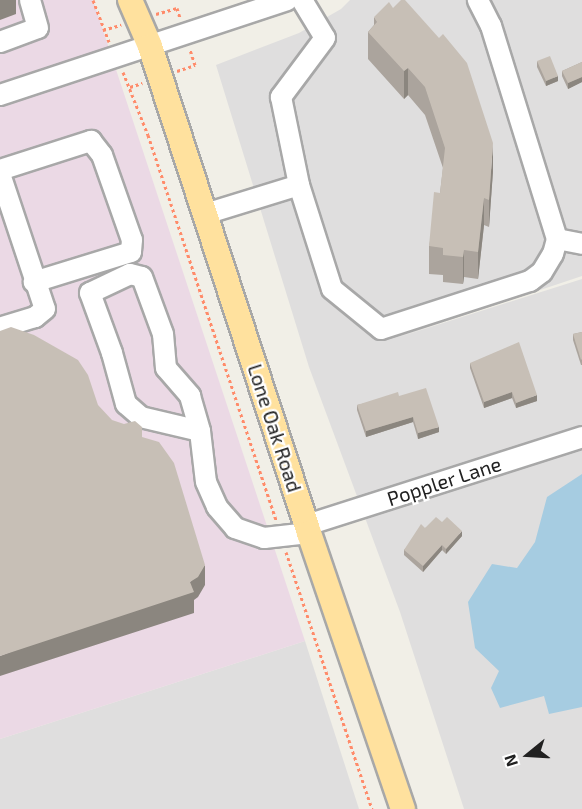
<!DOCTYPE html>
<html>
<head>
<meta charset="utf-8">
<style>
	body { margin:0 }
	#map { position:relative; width:582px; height:809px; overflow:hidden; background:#f1efe7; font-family:"Exo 2",sans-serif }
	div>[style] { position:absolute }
	.residential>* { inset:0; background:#dfdede }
	.industrial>* { inset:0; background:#ebd9e5 }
	.water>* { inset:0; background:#a6cce1 }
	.path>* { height:3px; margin-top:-1.5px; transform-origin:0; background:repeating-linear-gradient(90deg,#ff8b6a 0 3px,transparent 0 6px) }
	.roads { filter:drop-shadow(2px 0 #a8a8a8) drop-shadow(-2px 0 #a8a8a8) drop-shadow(0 2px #a8a8a8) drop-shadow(0 -2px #a8a8a8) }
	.minor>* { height:20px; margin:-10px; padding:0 10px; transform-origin:10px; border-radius:10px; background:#fff }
	.major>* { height:24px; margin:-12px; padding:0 12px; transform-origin:12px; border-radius:12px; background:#ffe19e }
	.wall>* { inset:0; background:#aba49d }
	.shaded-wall>* { inset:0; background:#8b867f }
	.building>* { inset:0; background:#c7bfb6 }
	span { translate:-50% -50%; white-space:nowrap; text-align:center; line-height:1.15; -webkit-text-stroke:4.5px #fff; paint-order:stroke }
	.street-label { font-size:20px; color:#212121 }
	.north { position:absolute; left:498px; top:725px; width:60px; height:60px; -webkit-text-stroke:4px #fff; paint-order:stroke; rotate:252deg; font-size:16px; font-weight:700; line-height:24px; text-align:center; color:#212121 }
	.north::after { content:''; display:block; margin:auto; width:21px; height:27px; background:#212121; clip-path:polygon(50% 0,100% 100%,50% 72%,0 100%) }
</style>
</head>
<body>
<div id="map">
	<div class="residential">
		<i style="clip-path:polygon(350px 0,582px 0,582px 276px,396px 338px,582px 279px,582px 809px,464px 809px,400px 612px,309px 367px,216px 65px,299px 33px,341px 9px)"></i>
		<i style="clip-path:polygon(305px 641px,359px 809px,0 809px,0 739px)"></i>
	</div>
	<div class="industrial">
		<i style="clip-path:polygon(0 0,93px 0,305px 641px,0 739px)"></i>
	</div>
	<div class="water">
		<i style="clip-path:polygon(582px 474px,582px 707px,549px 714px,544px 696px,500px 708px,491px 688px,499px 671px,475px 648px,468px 602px,492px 564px,517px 568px,535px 542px,547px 497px)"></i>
	</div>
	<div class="path">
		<i style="left:93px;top:0;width:45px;rotate:69.1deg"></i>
		<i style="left:156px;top:14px;width:22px;rotate:-16deg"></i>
		<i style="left:177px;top:8px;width:10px;rotate:73deg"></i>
		<i style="left:103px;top:30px;width:19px;rotate:-16deg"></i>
		<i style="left:177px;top:71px;width:19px;rotate:-18deg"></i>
		<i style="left:195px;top:65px;width:16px;rotate:-108deg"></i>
		<i style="left:123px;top:72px;width:68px;rotate:68.4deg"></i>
		<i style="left:148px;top:135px;width:406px;rotate:71.6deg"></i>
		<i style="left:130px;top:87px;width:13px;rotate:-18deg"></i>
		<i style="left:286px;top:552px;width:271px;rotate:71.5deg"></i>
	</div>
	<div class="roads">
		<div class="minor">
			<i style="left:302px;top:0;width:44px;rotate:58.8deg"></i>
			<i style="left:325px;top:38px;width:74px;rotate:126.7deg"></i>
			<i style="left:281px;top:97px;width:90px;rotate:78.4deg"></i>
			<i style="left:299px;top:185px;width:109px;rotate:72.4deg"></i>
			<i style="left:332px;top:289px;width:63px;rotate:39.2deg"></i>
			<i style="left:381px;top:329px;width:157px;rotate:-17.9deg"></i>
			<i style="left:530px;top:281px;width:15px;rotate:-37deg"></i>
			<i style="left:542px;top:272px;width:21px;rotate:-59deg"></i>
			<i style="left:553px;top:254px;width:16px;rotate:-75deg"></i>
			<i style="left:557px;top:239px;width:223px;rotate:-107.2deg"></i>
			<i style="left:491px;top:26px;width:29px;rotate:-117deg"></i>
			<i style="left:0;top:42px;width:40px;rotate:-20.2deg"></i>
			<i style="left:38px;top:28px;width:29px;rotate:-106deg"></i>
			<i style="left:0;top:95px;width:302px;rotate:-18.3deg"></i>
			<i style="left:0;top:170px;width:96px;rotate:-17.7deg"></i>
			<i style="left:91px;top:141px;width:18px;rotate:52deg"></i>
			<i style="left:102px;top:155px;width:90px;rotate:70.6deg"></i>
			<i style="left:132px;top:240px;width:12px;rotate:95deg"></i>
			<i style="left:131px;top:252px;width:102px;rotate:162.8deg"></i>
			<i style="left:0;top:174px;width:142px;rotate:71.6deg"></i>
			<i style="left:45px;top:309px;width:13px;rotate:141deg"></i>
			<i style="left:35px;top:317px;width:37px;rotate:163deg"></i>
			<i style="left:205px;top:214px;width:98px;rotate:-17.1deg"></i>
			<i style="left:557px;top:239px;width:25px;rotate:11deg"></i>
			<i style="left:200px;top:431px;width:61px;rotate:-166.7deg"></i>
			<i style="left:141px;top:417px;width:20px;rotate:-139deg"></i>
			<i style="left:126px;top:404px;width:53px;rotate:-105.4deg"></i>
			<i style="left:112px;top:353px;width:64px;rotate:-110.1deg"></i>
			<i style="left:90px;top:293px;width:44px;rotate:-25.4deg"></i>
			<i style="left:130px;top:274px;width:12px;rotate:14deg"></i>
			<i style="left:142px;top:277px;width:61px;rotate:69.8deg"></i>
			<i style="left:163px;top:334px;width:34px;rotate:85deg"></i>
			<i style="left:166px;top:368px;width:37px;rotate:49deg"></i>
			<i style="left:190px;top:396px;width:36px;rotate:74deg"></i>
			<i style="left:200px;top:431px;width:51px;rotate:83.3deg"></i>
			<i style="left:206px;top:482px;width:27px;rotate:66deg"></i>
			<i style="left:217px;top:507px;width:28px;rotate:49deg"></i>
			<i style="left:235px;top:528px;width:31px;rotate:19deg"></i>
			<i style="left:264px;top:538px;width:45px;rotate:-6.3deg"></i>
			<i style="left:307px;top:525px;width:289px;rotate:-17.7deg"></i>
		</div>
		<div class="major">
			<i style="left:130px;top:0;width:50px;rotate:66.5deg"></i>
			<i style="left:150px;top:46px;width:512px;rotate:71.92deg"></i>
			<i style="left:309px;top:533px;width:292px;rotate:71.2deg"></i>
		</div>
	</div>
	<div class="wall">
		<i style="clip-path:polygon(374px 17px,493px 171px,489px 227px,484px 225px,478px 279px,464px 277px,463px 284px,443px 282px,443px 275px,429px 274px,429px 246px,440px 193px,443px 168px,425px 115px,408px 95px,404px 99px,368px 59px,368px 32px,374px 25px)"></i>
		<i style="clip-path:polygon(537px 61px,558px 81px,546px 86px,537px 67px)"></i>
		<i style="clip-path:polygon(582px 62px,582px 82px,568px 89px,562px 76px,562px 71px)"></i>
		<i style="clip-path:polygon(582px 332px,582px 365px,581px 365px,573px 340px,573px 334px)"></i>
		<i style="clip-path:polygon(470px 363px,537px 401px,516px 408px,512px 398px,484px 408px,470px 368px)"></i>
		<i style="clip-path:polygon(399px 396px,439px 432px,418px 439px,413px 422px,366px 437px,357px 410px,357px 405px)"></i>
		<i style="clip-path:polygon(442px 522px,462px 536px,446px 554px,442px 550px,423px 572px,404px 555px,404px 550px,425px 528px)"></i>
	</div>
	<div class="shaded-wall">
		<i style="clip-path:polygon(0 0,16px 0,16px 14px,0 20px)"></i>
		<i style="clip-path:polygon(408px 68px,408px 95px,404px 99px,404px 71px)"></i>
		<i style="clip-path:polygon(558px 76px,558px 81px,546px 86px,546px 81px)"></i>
		<i style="clip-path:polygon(582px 77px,582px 82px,568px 89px,568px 83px)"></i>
		<i style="clip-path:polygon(493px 143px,493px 171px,489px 227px,489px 200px)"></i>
		<i style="clip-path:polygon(484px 198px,484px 225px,478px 279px,478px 252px)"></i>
		<i style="clip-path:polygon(464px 250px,464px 277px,463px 284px,463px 257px)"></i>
		<i style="clip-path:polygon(512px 392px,512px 398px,484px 408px,484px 402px)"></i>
		<i style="clip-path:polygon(537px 395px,537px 401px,516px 408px,516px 403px)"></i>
		<i style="clip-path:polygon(413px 417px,413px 422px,366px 437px,366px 431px)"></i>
		<i style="clip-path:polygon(439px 427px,439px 432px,418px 439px,418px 433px)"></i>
		<i style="clip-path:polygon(462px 531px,462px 536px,446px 554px,446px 549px)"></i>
		<i style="clip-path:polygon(442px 545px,442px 550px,423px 572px,423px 566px)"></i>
		<i style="clip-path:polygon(205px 565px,205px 585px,198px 597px,194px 600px,194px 613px,0 676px,0 656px,190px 582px)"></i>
	</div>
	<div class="building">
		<i style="clip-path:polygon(401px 0,405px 0,439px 38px,443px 34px,467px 63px,493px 143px,489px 200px,484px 198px,478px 252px,464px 250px,463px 257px,443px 255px,443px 248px,429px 246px,434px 192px,440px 193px,445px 148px,425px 87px,408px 68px,404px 71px,368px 32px,377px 22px,374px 17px,389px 2px,393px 8px)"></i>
		<i style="clip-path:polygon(550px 56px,558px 76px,546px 81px,537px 61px)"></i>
		<i style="clip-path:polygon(582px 62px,582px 77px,568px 83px,562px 71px)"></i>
		<i style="clip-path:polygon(11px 327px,34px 335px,78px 360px,88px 375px,98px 405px,112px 420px,124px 424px,135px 421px,142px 427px,142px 437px,159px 442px,174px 463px,205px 565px,198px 577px,190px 582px,194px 592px,0 656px,0 331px)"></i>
		<i style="clip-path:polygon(582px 332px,582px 359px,581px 360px,573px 334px)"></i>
		<i style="clip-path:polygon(519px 342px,537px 395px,516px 403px,512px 392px,484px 402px,470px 363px)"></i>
		<i style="clip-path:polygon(426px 388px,439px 427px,418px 433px,413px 417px,366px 431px,357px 405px,398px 392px,399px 396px)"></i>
		<i style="clip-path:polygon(436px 517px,442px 522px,447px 517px,462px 531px,446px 549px,442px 545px,423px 566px,404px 550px,421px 524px,425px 528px)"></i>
	</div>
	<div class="street-label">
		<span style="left:275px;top:428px;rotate:72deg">Lone Oak Road</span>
		<span style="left:444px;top:481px;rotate:-18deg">Poppler Lane</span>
	</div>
	<div class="north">N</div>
</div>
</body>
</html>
